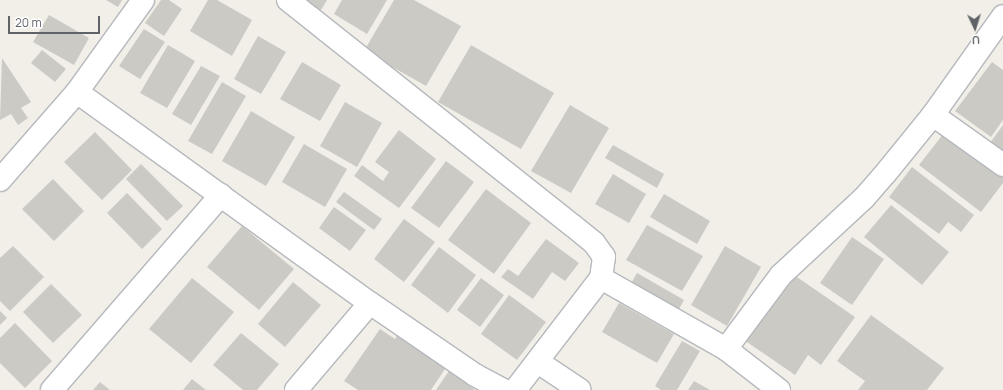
<!DOCTYPE html>
<html>
<head>
<meta charset="utf-8">
<style>
	body { margin:0 }
	#map { position:relative; width:1003px; height:390px; overflow:hidden; background:#f1efe8; font-family:Manrope,sans-serif }
	div>[style] { position:absolute }
	.building>* { inset:0; background:#cccac5 }
	.roads { filter:drop-shadow(1px 0 #b5b8bc) drop-shadow(-1px 0 #b5b8bc) drop-shadow(0 1px #b5b8bc) drop-shadow(0 -1px #b5b8bc) }
	.minor>* { height:22px; margin:-11px; padding:0 11px; transform-origin:11px; border-radius:11px; background:#fff }
	span { translate:-50% -50%; white-space:nowrap; text-align:center; line-height:1.15; -webkit-text-stroke:3px #fff; paint-order:stroke }
	.north { position:absolute; left:955px; top:8px; width:40px; height:40px; -webkit-text-stroke:3px #fff; paint-order:stroke; rotate:176deg; font-size:11px; font-weight:700; line-height:16px; text-align:center; color:#5f6368 }
	.north::after { content:''; display:block; margin:auto; width:14px; height:18px; background:#5f6368; clip-path:polygon(50% 0,100% 100%,50% 72%,0 100%) }
	.scale { position:absolute; left:8px; top:16px; width:92px; height:18px; box-sizing:border-box; border:2px solid #5f6368; border-top:0; padding-left:5px; font-size:12px; line-height:14px; white-space:nowrap; color:#5f6368; -webkit-text-stroke:3px #fff; paint-order:stroke }
</style>
</head>
<body>
<div id="map">
	<div class="building">
		<i style="clip-path:polygon(106px 0,122px 0,118px 7px)"></i>
		<i style="clip-path:polygon(161px 0,169px 0,182px 9px,164px 36px,145px 23px)"></i>
		<i style="clip-path:polygon(208px 0,217px 0,252px 20px,232px 56px,190px 31px)"></i>
		<i style="clip-path:polygon(304px 0,327px 0,321px 10px)"></i>
		<i style="clip-path:polygon(342px 0,387px 0,367px 34px,334px 14px)"></i>
		<i style="clip-path:polygon(394px 0,414px 0,461px 26px,426px 86px,364px 51px)"></i>
		<i style="clip-path:polygon(49px 15px,89px 38px,74px 65px,33px 42px)"></i>
		<i style="clip-path:polygon(144px 29px,165px 42px,140px 79px,119px 66px)"></i>
		<i style="clip-path:polygon(258px 36px,286px 52px,261px 94px,234px 79px)"></i>
		<i style="clip-path:polygon(168px 45px,195px 61px,167px 108px,140px 93px)"></i>
		<i style="clip-path:polygon(471px 45px,554px 93px,521px 149px,438px 102px)"></i>
		<i style="clip-path:polygon(42px 50px,66px 69px,55px 82px,31px 63px)"></i>
		<i style="clip-path:polygon(2px 58px,31px 102px,21px 108px,28px 118px,18px 125px,11px 114px,0 120px)"></i>
		<i style="clip-path:polygon(302px 62px,341px 85px,320px 121px,280px 99px)"></i>
		<i style="clip-path:polygon(992px 62px,1003px 70px,1003px 120px,991px 137px,955px 111px)"></i>
		<i style="clip-path:polygon(201px 66px,220px 76px,191px 125px,172px 114px)"></i>
		<i style="clip-path:polygon(222px 82px,246px 96px,212px 154px,188px 141px)"></i>
		<i style="clip-path:polygon(345px 102px,382px 123px,357px 167px,320px 146px)"></i>
		<i style="clip-path:polygon(570px 105px,609px 128px,571px 193px,531px 171px)"></i>
		<i style="clip-path:polygon(251px 111px,295px 137px,266px 186px,222px 161px)"></i>
		<i style="clip-path:polygon(1003px 125px,1003px 152px,990px 143px)"></i>
		<i style="clip-path:polygon(399px 130px,436px 159px,399px 208px,354px 176px,362px 165px,383px 181px,389px 172px,375px 162px)"></i>
		<i style="clip-path:polygon(95px 132px,132px 170px,102px 200px,64px 162px)"></i>
		<i style="clip-path:polygon(944px 133px,1003px 177px,1003px 183px,981px 212px,919px 165px)"></i>
		<i style="clip-path:polygon(304px 144px,347px 169px,325px 207px,282px 182px)"></i>
		<i style="clip-path:polygon(613px 145px,664px 174px,657px 188px,605px 158px)"></i>
		<i style="clip-path:polygon(446px 161px,474px 182px,439px 228px,411px 208px)"></i>
		<i style="clip-path:polygon(141px 164px,183px 206px,167px 221px,126px 179px)"></i>
		<i style="clip-path:polygon(912px 167px,974px 215px,961px 232px,948px 222px,939px 234px,889px 197px)"></i>
		<i style="clip-path:polygon(613px 174px,646px 194px,629px 223px,595px 204px)"></i>
		<i style="clip-path:polygon(53px 179px,84px 211px,54px 241px,22px 209px)"></i>
		<i style="clip-path:polygon(486px 189px,531px 223px,494px 274px,448px 240px)"></i>
		<i style="clip-path:polygon(344px 192px,382px 219px,374px 230px,336px 202px)"></i>
		<i style="clip-path:polygon(127px 193px,162px 229px,142px 249px,107px 213px)"></i>
		<i style="clip-path:polygon(664px 194px,710px 221px,697px 244px,650px 217px)"></i>
		<i style="clip-path:polygon(891px 205px,949px 252px,922px 285px,864px 237px)"></i>
		<i style="clip-path:polygon(334px 207px,366px 230px,350px 251px,319px 228px)"></i>
		<i style="clip-path:polygon(404px 219px,435px 242px,404px 282px,374px 259px)"></i>
		<i style="clip-path:polygon(647px 225px,703px 256px,682px 291px,626px 260px)"></i>
		<i style="clip-path:polygon(242px 226px,294px 269px,259px 310px,207px 267px)"></i>
		<i style="clip-path:polygon(852px 237px,884px 259px,852px 305px,820px 283px)"></i>
		<i style="clip-path:polygon(546px 239px,579px 263px,565px 281px,552px 272px,533px 299px,501px 277px,508px 269px,518px 276px)"></i>
		<i style="clip-path:polygon(13px 246px,44px 277px,10px 311px,0 301px,0 258px)"></i>
		<i style="clip-path:polygon(725px 246px,761px 267px,727px 326px,691px 305px)"></i>
		<i style="clip-path:polygon(439px 247px,476px 275px,448px 313px,411px 285px)"></i>
		<i style="clip-path:polygon(637px 273px,684px 300px,676px 314px,629px 287px)"></i>
		<i style="clip-path:polygon(791px 273px,855px 317px,821px 365px,808px 355px,795px 375px,744px 340px)"></i>
		<i style="clip-path:polygon(192px 278px,234px 312px,191px 363px,149px 329px)"></i>
		<i style="clip-path:polygon(481px 278px,504px 295px,480px 327px,457px 310px)"></i>
		<i style="clip-path:polygon(293px 282px,321px 305px,285px 347px,258px 324px)"></i>
		<i style="clip-path:polygon(51px 284px,82px 315px,53px 343px,23px 312px)"></i>
		<i style="clip-path:polygon(509px 295px,546px 322px,517px 360px,481px 334px)"></i>
		<i style="clip-path:polygon(619px 303px,674px 334px,657px 363px,602px 332px)"></i>
		<i style="clip-path:polygon(0 311px,7px 318px,0 325px)"></i>
		<i style="clip-path:polygon(871px 315px,944px 368px,927px 390px,858px 390px,865px 381px,837px 361px)"></i>
		<i style="clip-path:polygon(15px 323px,52px 361px,25px 388px,0 363px,0 338px)"></i>
		<i style="clip-path:polygon(380px 329px,395px 339px,400px 331px,449px 363px,431px 390px,358px 390px,344px 381px)"></i>
		<i style="clip-path:polygon(241px 333px,279px 364px,257px 390px,243px 390px,213px 365px)"></i>
		<i style="clip-path:polygon(682px 341px,700px 351px,677px 390px,661px 390px,655px 386px)"></i>
		<i style="clip-path:polygon(451px 368px,469px 380px,467px 384px,475px 390px,436px 390px)"></i>
		<i style="clip-path:polygon(192px 379px,206px 390px,183px 390px)"></i>
		<i style="clip-path:polygon(694px 381px,710px 390px,688px 390px)"></i>
		<i style="clip-path:polygon(100px 382px,110px 390px,93px 390px)"></i>
	</div>
	<div class="roads">
		<div class="minor">
			<i style="left:288px;top:0;width:362px;rotate:38.4deg"></i>
			<i style="left:572px;top:225px;width:28px;rotate:39deg"></i>
			<i style="left:594px;top:243px;width:17px;rotate:54deg"></i>
			<i style="left:604px;top:257px;width:21px;rotate:98deg"></i>
			<i style="left:601px;top:278px;width:141px;rotate:127.5deg"></i>
			<i style="left:77px;top:92px;width:361px;rotate:35.8deg"></i>
			<i style="left:370px;top:303px;width:127px;rotate:34.4deg"></i>
			<i style="left:475px;top:375px;width:32px;rotate:28deg"></i>
			<i style="left:933px;top:115px;width:86px;rotate:35.5deg"></i>
			<i style="left:0;top:180px;width:117px;rotate:-48.8deg"></i>
			<i style="left:77px;top:92px;width:113px;rotate:-54.3deg"></i>
			<i style="left:601px;top:278px;width:144px;rotate:29.6deg"></i>
			<i style="left:726px;top:349px;width:67px;rotate:37.7deg"></i>
			<i style="left:726px;top:349px;width:92px;rotate:-53.4deg"></i>
			<i style="left:781px;top:275px;width:113px;rotate:-42.9deg"></i>
			<i style="left:864px;top:198px;width:32px;rotate:-49deg"></i>
			<i style="left:885px;top:174px;width:76px;rotate:-50.9deg"></i>
			<i style="left:933px;top:115px;width:121px;rotate:-54.7deg"></i>
			<i style="left:538px;top:362px;width:50px;rotate:33.7deg"></i>
			<i style="left:52px;top:390px;width:258px;rotate:-49.1deg"></i>
			<i style="left:296px;top:390px;width:114px;rotate:-49.6deg"></i>
		</div>
	</div>
	<div class="north">U</div>
	<div class="scale">20 m</div>
</div>
</body>
</html>
